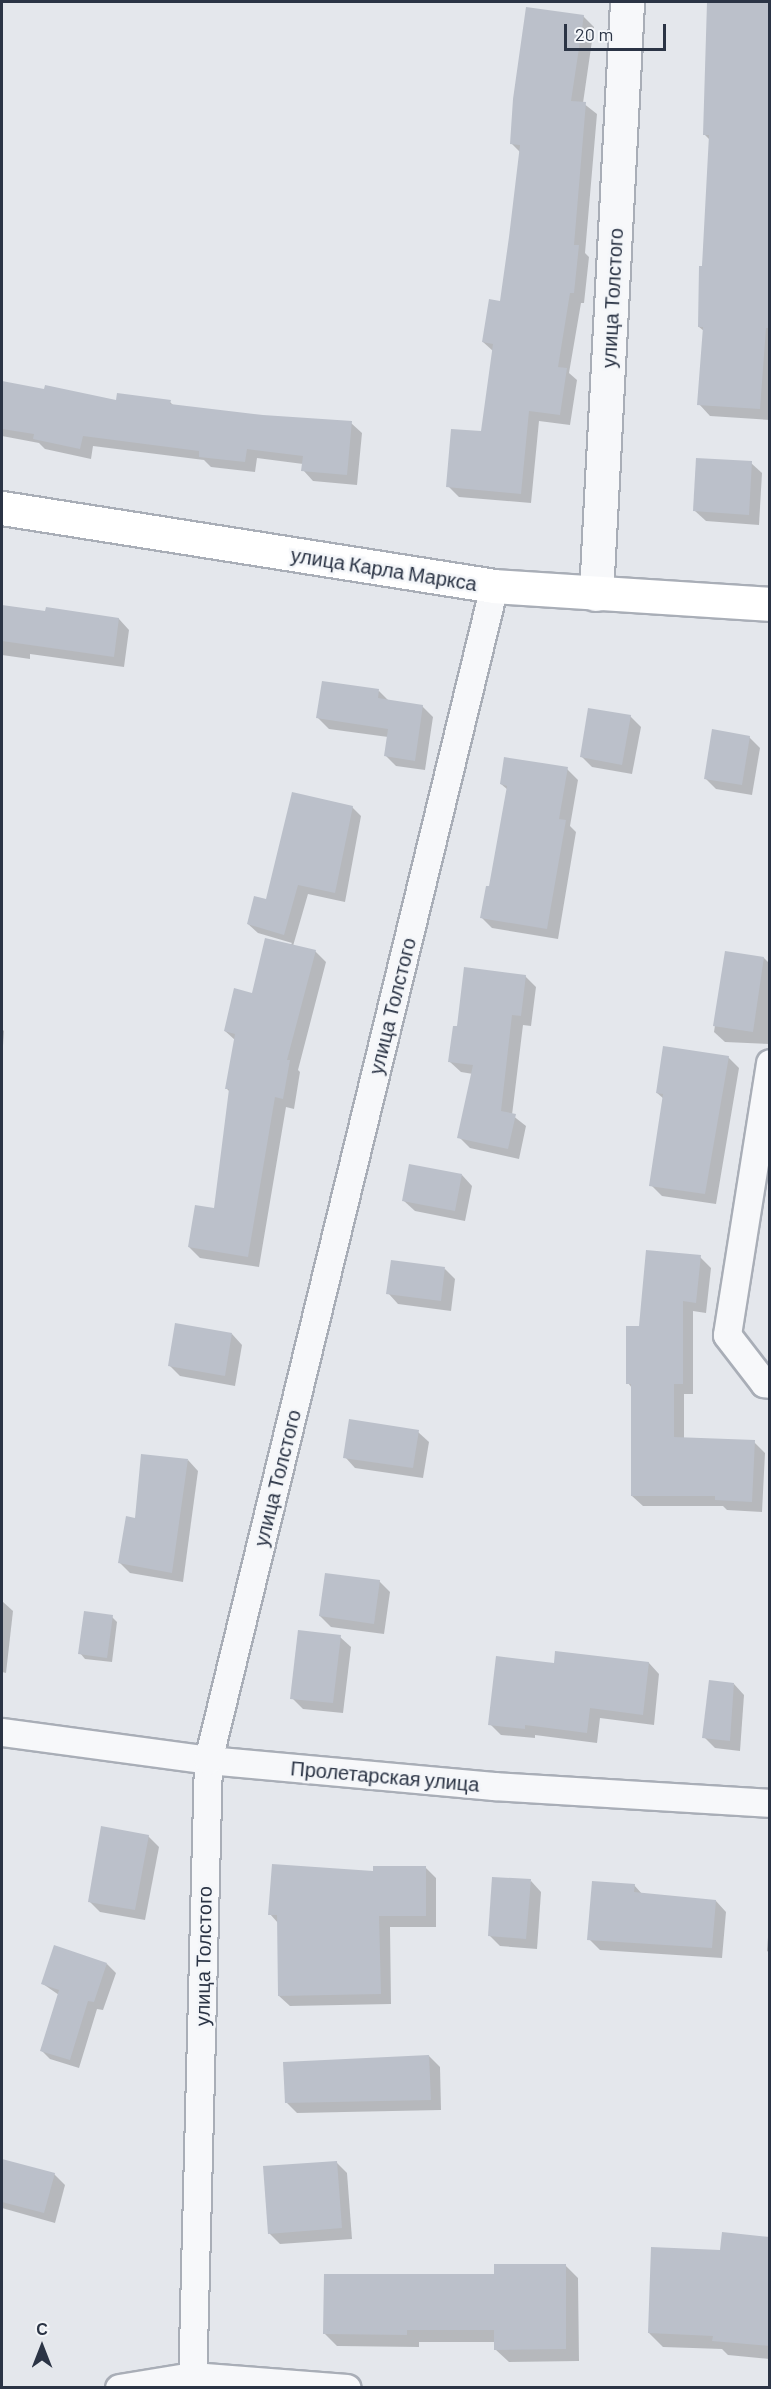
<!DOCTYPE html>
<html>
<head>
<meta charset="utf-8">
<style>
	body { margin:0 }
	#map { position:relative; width:771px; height:2389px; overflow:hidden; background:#e4e7ec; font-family:Barlow,sans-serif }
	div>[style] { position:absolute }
	.shadow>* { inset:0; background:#0003 }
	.building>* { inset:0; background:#bbc0ca }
	.roads { filter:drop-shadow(2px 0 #a9aeb7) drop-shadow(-2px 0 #a9aeb7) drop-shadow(0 2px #a9aeb7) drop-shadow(0 -2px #a9aeb7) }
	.minor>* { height:27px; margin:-13.5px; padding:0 13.5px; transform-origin:13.5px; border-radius:13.5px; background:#f7f8fa }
	.tertiary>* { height:33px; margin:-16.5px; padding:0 16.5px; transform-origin:16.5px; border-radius:16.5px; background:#f7f8fa }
	.secondary>* { height:33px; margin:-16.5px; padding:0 16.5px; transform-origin:16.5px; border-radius:16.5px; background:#fff }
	span { translate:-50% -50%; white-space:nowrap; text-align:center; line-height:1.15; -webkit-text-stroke:5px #f4f6f9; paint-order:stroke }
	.street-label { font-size:20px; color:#2b3445 }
	.frame { position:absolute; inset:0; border:3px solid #2b3445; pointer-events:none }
	.north { position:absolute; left:12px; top:2317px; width:60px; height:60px; -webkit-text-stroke:4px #f4f6f9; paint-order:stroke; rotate:0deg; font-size:16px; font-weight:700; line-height:24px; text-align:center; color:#2b3445 }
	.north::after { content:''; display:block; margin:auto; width:21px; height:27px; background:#2b3445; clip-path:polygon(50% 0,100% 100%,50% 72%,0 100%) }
	.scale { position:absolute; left:564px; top:24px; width:102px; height:27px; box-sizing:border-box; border:3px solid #2b3445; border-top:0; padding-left:8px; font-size:18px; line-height:21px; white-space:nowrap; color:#2b3445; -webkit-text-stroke:4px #f4f6f9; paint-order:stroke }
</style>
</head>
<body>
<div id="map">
	<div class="shadow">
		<i style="clip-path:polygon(708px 2px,770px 2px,770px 420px,710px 416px,699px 404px,704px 331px,699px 327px,710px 140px,704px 134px)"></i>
		<i style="clip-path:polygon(583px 16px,594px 27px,583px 103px,597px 114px,585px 253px,589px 257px,584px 303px,581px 303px,569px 373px,577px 380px,570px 425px,539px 421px,531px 503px,459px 497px,448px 486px,482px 433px,493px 351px,483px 342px,501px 303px,521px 153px,512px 144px)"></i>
		<i style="clip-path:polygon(2px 383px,117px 402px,170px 402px,174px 406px,263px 417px,351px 423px,362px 433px,357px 485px,313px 481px,303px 470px,303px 464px,257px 458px,255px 472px,211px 467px,204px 460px,93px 446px,91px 459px,45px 449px,39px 443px,2px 436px)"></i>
		<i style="clip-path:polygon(751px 463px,762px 473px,759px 525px,706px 521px,695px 511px)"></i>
		<i style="clip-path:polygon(2px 607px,119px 619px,129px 630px,124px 667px,30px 654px,30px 659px,2px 655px)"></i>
		<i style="clip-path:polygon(379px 691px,389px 701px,422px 706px,433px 717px,425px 770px,396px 766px,385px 755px,388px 737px,329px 729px,318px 718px)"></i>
		<i style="clip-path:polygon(630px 716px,641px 727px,632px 774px,592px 767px,582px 757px)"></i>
		<i style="clip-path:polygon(749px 737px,760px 748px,752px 795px,716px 789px,705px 778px)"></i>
		<i style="clip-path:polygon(567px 769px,578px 780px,570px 826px,576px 832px,558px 939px,492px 928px,482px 918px,491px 888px,508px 790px,501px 784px)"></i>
		<i style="clip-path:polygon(352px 807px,361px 816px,345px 902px,308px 894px,293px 946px,315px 951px,326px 962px,298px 1070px,300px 1072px,294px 1109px,286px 1107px,259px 1267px,200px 1258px,189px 1247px,215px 1209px,230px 1092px,226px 1088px,235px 1040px,225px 1031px,292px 943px,258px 933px,248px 924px)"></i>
		<i style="clip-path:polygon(726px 953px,764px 958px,770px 964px,770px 1044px,725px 1042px,714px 1032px)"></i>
		<i style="clip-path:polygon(525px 976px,536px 987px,531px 1026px,523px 1025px,512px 1115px,526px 1126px,519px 1159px,470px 1148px,459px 1137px,473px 1074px,461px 1072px,450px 1062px,459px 1028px)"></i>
		<i style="clip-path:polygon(2px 1029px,4px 1031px,2px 1061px)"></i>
		<i style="clip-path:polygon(728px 1057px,739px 1068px,716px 1204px,662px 1196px,651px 1185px,664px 1099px,657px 1093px)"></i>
		<i style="clip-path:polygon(462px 1175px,472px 1186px,465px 1221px,415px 1211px,404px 1201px)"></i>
		<i style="clip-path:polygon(700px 1257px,711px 1268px,706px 1313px,693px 1311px,693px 1394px,684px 1394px,684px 1439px,754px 1442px,765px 1453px,762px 1512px,727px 1510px,723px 1506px,643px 1506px,632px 1496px,632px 1388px,628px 1383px,640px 1327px)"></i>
		<i style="clip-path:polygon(445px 1269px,455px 1279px,451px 1311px,398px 1304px,388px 1293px)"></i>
		<i style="clip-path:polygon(232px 1334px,242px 1345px,235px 1386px,180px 1376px,169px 1365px)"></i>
		<i style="clip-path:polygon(418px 1432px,429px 1442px,423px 1478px,355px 1468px,345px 1457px)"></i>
		<i style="clip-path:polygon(188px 1460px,198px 1471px,183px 1582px,130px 1573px,119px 1562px,136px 1520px)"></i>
		<i style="clip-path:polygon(379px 1581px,390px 1592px,384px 1634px,331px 1627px,320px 1616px)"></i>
		<i style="clip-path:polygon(2px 1601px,13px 1611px,6px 1673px,2px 1672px)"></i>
		<i style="clip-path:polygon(112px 1617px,117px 1622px,112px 1662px,85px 1659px,80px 1653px)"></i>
		<i style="clip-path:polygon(340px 1637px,351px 1647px,343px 1713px,303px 1709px,292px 1698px)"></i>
		<i style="clip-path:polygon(649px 1663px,659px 1674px,654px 1725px,600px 1718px,597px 1743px,535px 1735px,535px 1738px,501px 1735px,490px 1724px,555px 1665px)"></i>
		<i style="clip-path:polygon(734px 1684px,744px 1695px,740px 1751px,715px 1748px,704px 1737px)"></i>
		<i style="clip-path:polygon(148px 1836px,159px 1847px,145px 1920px,100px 1912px,89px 1901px)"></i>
		<i style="clip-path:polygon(425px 1867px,436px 1878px,436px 1927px,390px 1927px,391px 2004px,290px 2006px,279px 1996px,278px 1923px,270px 1914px,375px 1873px)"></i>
		<i style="clip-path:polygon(531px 1881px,541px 1892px,537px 1949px,500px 1946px,489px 1935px)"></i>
		<i style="clip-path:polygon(634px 1885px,643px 1895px,716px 1901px,726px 1912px,722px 1958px,600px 1950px,589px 1939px)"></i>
		<i style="clip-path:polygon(770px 1909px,770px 1953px,767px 1951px)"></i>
		<i style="clip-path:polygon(107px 1964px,116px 1973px,103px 2010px,97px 2009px,79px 2068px,50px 2059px,41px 2050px,59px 1995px,43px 1984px)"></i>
		<i style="clip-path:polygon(429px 2056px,440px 2067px,441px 2110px,297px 2113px,287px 2103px)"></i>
		<i style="clip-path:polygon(2px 2160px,54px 2174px,65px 2185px,55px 2223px,2px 2208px)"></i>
		<i style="clip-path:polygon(336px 2162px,347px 2173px,352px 2239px,280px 2244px,269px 2233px)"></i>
		<i style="clip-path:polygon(770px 2237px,770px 2359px,728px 2355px,722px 2349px,663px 2347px,649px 2333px,722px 2252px)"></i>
		<i style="clip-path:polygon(565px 2265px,578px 2278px,579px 2361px,509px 2362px,496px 2350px,496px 2342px,419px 2342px,419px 2347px,337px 2346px,324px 2333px,495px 2276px)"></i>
	</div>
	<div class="building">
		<i style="clip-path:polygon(707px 2px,770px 2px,769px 328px,766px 328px,760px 409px,697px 405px,703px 327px,698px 327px,699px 266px,702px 266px,709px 135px,703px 135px)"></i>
		<i style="clip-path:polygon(526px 7px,584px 15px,571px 101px,586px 102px,574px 245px,579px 245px,574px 293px,570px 293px,558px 367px,567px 368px,560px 415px,529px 411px,521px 494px,446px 487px,451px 429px,481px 431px,493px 344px,482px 342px,489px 299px,500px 301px,509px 237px,520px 145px,510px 144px,513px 99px)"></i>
		<i style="clip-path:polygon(2px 381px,44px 389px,45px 385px,116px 400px,117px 393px,171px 400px,170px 404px,263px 415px,352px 421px,347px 475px,301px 471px,303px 456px,247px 449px,245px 462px,199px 457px,199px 451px,83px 436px,80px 449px,33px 439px,34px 434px,2px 429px)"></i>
		<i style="clip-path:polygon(696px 458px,752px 461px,749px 515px,693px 511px)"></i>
		<i style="clip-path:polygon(2px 605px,45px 611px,46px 607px,119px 618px,114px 657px,2px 641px)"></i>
		<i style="clip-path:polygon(322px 681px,379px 689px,378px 698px,423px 705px,415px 761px,384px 756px,388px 729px,316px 718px)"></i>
		<i style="clip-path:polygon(588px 708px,631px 715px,622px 765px,580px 757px)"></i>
		<i style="clip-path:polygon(712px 729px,750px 736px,742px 785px,704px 779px)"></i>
		<i style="clip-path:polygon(504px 757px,568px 767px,559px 819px,566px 820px,547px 929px,480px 918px,486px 886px,489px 886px,507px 786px,500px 784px)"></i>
		<i style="clip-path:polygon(292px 792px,353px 806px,335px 893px,298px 885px,284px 935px,247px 924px,254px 896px,266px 899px)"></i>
		<i style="clip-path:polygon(265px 938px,316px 950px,287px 1060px,290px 1060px,283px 1099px,275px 1097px,248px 1257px,188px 1247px,195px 1205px,214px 1208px,229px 1089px,225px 1089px,235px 1034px,224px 1031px,234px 988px,252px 993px)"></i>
		<i style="clip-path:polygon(725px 951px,764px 957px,753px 1032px,713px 1026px)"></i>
		<i style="clip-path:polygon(464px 967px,526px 975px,521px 1016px,512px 1015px,501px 1111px,516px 1114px,508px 1149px,457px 1138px,473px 1065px,448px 1062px,453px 1026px,457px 1026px)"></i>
		<i style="clip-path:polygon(663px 1046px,729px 1056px,705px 1194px,649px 1186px,663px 1094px,656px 1093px)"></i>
		<i style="clip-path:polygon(409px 1164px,462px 1174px,455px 1211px,402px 1201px)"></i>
		<i style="clip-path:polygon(646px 1250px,701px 1255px,696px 1303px,683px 1301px,683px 1384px,674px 1384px,674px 1437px,755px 1440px,752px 1502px,715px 1500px,715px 1496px,631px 1496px,631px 1384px,626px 1384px,626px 1326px,639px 1326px)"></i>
		<i style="clip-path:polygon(391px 1260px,445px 1267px,441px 1301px,386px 1294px)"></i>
		<i style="clip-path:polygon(175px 1323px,232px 1333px,225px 1376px,168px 1366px)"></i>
		<i style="clip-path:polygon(349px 1419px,419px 1430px,413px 1468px,343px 1458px)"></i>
		<i style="clip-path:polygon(141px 1454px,188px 1459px,172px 1573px,118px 1563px,126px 1516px,135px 1518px)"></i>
		<i style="clip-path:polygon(325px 1573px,380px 1580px,374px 1624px,319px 1616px)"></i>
		<i style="clip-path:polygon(84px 1611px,113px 1615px,107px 1658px,78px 1654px)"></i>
		<i style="clip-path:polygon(298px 1630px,341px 1635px,333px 1703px,290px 1699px)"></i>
		<i style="clip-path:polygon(555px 1651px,649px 1662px,643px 1715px,590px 1708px,587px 1733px,525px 1725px,525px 1729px,488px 1725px,496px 1656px,554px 1663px)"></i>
		<i style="clip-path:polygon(709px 1680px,734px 1683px,730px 1741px,702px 1738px)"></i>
		<i style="clip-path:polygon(101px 1826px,149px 1835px,135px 1910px,88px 1902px)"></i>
		<i style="clip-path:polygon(272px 1864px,373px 1871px,373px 1866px,426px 1866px,426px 1916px,379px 1916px,381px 1994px,278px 1996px,277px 1915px,268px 1915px)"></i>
		<i style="clip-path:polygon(492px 1877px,531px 1879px,526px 1939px,488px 1936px)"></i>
		<i style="clip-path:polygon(592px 1881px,635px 1884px,634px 1892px,716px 1900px,712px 1948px,587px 1940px)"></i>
		<i style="clip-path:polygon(54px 1945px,107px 1963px,94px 2002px,88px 2001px,70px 2060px,40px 2051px,59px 1990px,41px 1984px)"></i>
		<i style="clip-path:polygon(429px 2055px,431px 2100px,285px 2103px,283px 2062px)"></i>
		<i style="clip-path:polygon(2px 2159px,55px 2173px,44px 2213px,2px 2202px)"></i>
		<i style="clip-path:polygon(337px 2161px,342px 2228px,268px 2234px,263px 2166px)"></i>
		<i style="clip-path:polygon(722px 2232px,770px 2237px,770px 2346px,712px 2341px,713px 2336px,648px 2333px,651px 2247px,720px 2250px)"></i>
		<i style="clip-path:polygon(494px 2264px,566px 2264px,566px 2349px,494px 2350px,494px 2330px,407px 2330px,407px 2335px,323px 2334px,324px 2274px,494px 2274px)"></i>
	</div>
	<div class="roads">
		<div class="minor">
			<i style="left:770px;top:1063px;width:275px;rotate:99deg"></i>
			<i style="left:727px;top:1335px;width:61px;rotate:52.4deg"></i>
			<i style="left:764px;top:1383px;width:6px;rotate:9deg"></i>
			<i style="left:2px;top:1732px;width:208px;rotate:7.7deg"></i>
			<i style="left:208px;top:1760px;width:287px;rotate:5.2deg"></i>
			<i style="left:494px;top:1786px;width:277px;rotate:3.5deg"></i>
			<i style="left:119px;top:2388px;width:74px;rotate:-9.3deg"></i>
			<i style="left:192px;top:2376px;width:155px;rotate:4.4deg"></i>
			<i style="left:192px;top:2388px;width:628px;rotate:-88.54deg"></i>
			<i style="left:208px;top:1760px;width:1208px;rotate:-76.31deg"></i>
		</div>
		<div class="tertiary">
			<i style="left:596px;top:594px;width:593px;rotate:-87deg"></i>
		</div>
		<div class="secondary">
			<i style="left:2px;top:508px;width:498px;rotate:9deg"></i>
			<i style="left:494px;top:586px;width:277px;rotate:3.7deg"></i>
		</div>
	</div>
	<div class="street-label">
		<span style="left:612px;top:298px;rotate:-87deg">улица Толстого</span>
		<span style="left:384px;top:569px;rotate:9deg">улица Карла Маркса</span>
		<span style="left:392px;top:1006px;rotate:-76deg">улица Толстого</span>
		<span style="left:277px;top:1478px;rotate:-76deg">улица Толстого</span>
		<span style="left:385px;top:1776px;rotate:5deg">Пролетарская улица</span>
		<span style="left:203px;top:1956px;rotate:-89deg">улица Толстого</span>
	</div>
	<div class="frame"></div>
	<div class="north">С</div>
	<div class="scale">20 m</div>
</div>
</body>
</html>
